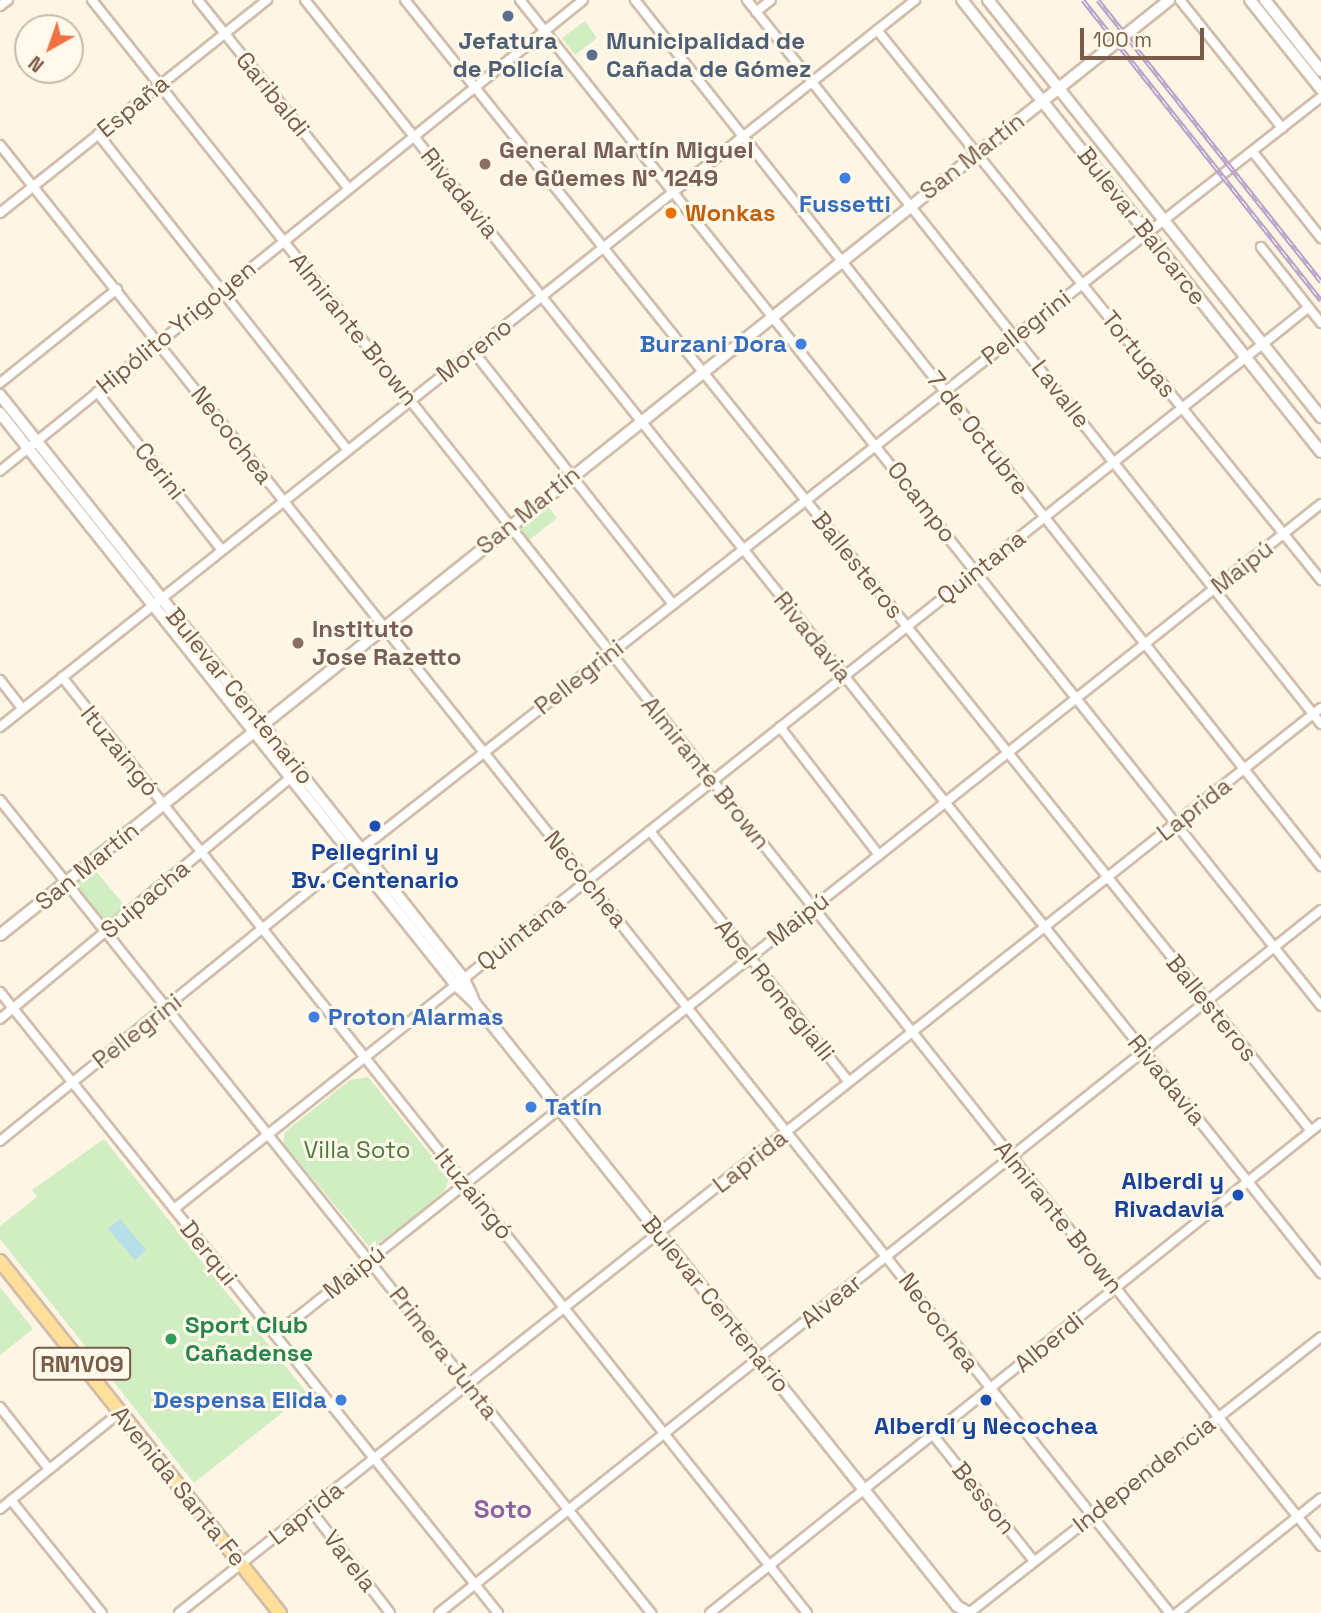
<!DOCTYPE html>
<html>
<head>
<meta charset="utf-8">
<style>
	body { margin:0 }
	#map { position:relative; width:1321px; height:1613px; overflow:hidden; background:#fef5e5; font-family:"Space Grotesk",sans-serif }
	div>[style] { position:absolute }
	.green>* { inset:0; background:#d1edc2 }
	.water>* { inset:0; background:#b7dfe9 }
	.roads { filter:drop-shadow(2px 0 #d0bdaa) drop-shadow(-2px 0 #d0bdaa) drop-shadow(0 2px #d0bdaa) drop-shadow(0 -2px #d0bdaa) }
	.street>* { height:8px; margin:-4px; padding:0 4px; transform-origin:4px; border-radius:4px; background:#fff }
	.secondary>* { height:10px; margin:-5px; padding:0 5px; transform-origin:5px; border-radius:5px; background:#fff }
	.primary>* { height:12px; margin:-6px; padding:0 6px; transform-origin:6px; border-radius:6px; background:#ffdf9a }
	.rail>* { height:5px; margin-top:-2.5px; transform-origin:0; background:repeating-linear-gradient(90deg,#fff9ec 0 8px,#b9a2c9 0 16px); box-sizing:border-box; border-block:2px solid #b9a2c9 }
	.dots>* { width:19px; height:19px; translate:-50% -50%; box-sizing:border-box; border:4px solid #fff9ec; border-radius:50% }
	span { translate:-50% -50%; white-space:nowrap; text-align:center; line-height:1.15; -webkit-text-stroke:6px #fff9ec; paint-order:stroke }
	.shield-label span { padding:2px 5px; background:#fff9ec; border:2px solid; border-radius:5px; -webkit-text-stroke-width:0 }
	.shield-label { font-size:23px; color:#795c48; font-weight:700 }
	.service-label { font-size:24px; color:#4e5e75; font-weight:700 }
	.left { translate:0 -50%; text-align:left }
	.street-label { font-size:24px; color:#795c48 }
	.education-label { font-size:24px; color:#785e54; font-weight:700 }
	.shop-label { font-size:24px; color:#366cbe; font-weight:700 }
	.right { translate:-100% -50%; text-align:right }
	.food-label { font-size:24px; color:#c56008; font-weight:700 }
	.transit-label { font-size:24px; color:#164399; font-weight:700 }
	.park-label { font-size:24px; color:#4b7a3c }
	.leisure-label { font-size:24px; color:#27864d; font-weight:700 }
	.neighbourhood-label { font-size:26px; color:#8c639c; font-weight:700 }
	.north { position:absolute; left:14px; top:14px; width:70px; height:70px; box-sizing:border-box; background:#fff9ec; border:2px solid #c9baaa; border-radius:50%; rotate:220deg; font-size:19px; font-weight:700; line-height:28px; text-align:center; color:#795c48 }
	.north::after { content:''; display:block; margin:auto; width:24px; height:32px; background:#f07242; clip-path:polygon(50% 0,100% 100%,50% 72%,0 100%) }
	.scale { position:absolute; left:1080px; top:28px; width:124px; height:32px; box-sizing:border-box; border:4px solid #795c48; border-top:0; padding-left:9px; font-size:21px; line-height:24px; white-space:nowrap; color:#795c48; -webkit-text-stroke:5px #fff9ec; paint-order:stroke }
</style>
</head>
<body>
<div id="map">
	<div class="green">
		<i style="clip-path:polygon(585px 21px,597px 38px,575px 55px,562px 38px)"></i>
		<i style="clip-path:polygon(542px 499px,557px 518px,524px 544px,509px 524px)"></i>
		<i style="clip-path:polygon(90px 864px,130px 912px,105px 932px,66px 883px)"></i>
		<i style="clip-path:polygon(368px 1077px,449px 1178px,443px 1195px,371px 1249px,283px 1143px,285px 1132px,350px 1080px)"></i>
		<i style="clip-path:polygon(104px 1139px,307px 1393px,194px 1483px,0 1239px,0 1226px,37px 1197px,32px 1190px)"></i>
		<i style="clip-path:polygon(0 1287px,33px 1329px,0 1355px)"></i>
	</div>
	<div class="water">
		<i style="clip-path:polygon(120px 1219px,146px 1250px,135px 1260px,108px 1229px)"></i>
	</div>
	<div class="roads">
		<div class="street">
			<i style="left:92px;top:0;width:1975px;rotate:51.52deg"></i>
			<i style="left:198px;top:0;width:241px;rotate:51.4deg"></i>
			<i style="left:305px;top:0;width:1629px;rotate:51.41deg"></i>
			<i style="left:405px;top:0;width:1449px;rotate:51.3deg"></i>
			<i style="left:520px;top:0;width:1286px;rotate:51.47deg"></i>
			<i style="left:635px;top:0;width:1105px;rotate:51.62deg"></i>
			<i style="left:747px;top:0;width:924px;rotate:51.59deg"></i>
			<i style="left:1180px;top:0;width:164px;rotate:51.4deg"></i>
			<i style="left:0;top:6px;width:10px;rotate:-37deg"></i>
			<i style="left:756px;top:12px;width:19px;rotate:-39deg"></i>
			<i style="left:877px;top:30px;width:707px;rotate:51.09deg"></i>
			<i style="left:98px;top:134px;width:403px;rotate:51.7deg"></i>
			<i style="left:0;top:145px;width:1877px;rotate:51.45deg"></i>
			<i style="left:1253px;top:152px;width:110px;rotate:51.7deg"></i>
			<i style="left:0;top:213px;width:342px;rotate:-38.6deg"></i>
			<i style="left:1261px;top:247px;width:97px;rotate:51.7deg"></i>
			<i style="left:473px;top:351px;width:323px;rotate:51.7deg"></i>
			<i style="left:0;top:383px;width:150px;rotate:-38.8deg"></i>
			<i style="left:97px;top:392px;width:201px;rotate:51.7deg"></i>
			<i style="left:0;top:471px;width:749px;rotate:-38.93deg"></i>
			<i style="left:62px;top:677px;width:1196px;rotate:51.48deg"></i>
			<i style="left:0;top:680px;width:36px;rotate:52deg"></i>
			<i style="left:0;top:727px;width:1169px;rotate:-38.47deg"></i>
			<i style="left:780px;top:727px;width:162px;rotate:52.3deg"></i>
			<i style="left:0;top:800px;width:1042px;rotate:51.31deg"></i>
			<i style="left:650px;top:831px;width:320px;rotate:51.6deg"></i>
			<i style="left:0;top:992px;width:796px;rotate:51.27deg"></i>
			<i style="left:0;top:1019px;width:377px;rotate:-39.7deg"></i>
			<i style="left:0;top:1141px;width:464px;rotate:-39deg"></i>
			<i style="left:361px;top:849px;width:1219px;rotate:-38.07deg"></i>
			<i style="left:174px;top:1209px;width:1448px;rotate:-38.47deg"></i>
			<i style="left:275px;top:1335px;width:1336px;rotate:-38.47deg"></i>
			<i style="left:0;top:1407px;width:79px;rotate:51.7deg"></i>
			<i style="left:933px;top:1435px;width:161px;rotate:51.3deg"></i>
			<i style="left:11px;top:1500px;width:145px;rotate:51.2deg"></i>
			<i style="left:0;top:1509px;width:154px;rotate:-38.9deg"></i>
			<i style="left:310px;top:1509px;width:131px;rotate:52.4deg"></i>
			<i style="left:179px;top:1613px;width:1457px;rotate:-38.4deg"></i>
			<i style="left:439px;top:1613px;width:1128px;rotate:-38.56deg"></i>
			<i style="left:710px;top:1613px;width:783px;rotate:-38.73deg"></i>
			<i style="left:969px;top:1613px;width:447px;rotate:-38.1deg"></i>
			<i style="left:1177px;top:1613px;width:184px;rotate:-38.6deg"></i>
		</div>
		<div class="secondary">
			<i style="left:962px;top:0;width:577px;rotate:51.54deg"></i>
			<i style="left:988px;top:0;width:534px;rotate:51.39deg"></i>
			<i style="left:1250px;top:0;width:114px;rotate:51.4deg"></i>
			<i style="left:1265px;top:0;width:90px;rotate:51.7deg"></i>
			<i style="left:0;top:395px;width:746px;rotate:51.53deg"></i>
			<i style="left:464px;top:979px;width:21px;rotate:65deg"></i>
			<i style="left:0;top:413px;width:732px;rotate:51.44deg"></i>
			<i style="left:456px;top:985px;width:25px;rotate:43deg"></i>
			<i style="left:474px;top:1002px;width:773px;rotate:51.35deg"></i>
			<i style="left:957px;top:1606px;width:14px;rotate:30deg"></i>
			<i style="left:0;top:935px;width:1497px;rotate:-38.65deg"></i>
		</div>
		<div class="primary">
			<i style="left:0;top:1261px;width:450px;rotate:51.5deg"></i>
		</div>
	</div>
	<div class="rail">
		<i style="left:1083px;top:0;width:383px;rotate:51.6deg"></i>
		<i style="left:1098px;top:0;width:359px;rotate:51.6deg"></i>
	</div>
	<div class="dots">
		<i style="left:508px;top:16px;background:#5c6f8a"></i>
		<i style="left:592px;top:55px;background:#5c6f8a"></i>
		<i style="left:485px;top:164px;background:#8d6e63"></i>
		<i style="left:845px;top:178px;background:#3f7fe0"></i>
		<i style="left:671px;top:213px;background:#e8710a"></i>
		<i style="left:801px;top:344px;background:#3f7fe0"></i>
		<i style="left:298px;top:643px;background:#8d6e63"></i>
		<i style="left:375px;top:826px;background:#1a4fb4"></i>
		<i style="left:314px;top:1017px;background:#3f7fe0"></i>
		<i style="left:531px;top:1107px;background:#3f7fe0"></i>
		<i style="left:1238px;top:1195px;background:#1a4fb4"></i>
		<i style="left:171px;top:1339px;background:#2e9e5b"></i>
		<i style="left:341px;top:1400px;background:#3f7fe0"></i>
		<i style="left:986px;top:1400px;background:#1a4fb4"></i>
	</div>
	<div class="shield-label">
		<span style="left:82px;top:1364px">RN1V09</span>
	</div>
	<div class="service-label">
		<span style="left:508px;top:55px">Jefatura<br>de Policía</span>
		<span class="left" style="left:606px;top:55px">Municipalidad de<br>Cañada de Gómez</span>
	</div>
	<div class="street-label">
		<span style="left:273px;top:94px;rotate:51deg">Garibaldi</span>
		<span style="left:133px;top:106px;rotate:-39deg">España</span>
		<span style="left:972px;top:156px;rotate:-38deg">San Martín</span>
		<span style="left:460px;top:193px;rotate:51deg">Rivadavia</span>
		<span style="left:1142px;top:226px;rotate:52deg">Bulevar Balcarce</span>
		<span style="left:176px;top:327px;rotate:-39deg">Hipólito Yrigoyen</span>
		<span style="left:1026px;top:327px;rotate:-38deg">Pellegrini</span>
		<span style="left:354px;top:329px;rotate:51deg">Almirante Brown</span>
		<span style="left:474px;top:350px;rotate:-38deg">Moreno</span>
		<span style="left:1139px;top:354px;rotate:51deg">Tortugas</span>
		<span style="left:1061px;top:394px;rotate:52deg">Lavalle</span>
		<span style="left:978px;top:433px;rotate:52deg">7 de Octubre</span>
		<span style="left:232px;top:435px;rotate:52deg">Necochea</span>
		<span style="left:160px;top:471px;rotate:52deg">Cerini</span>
		<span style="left:922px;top:502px;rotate:52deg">Ocampo</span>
		<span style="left:528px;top:510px;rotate:-39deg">San Martín</span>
		<span style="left:858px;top:565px;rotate:51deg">Ballesteros</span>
		<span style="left:981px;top:567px;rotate:-38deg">Quintana</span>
		<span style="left:1242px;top:567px;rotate:-38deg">Maipú</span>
		<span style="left:813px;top:637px;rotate:51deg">Rivadavia</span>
		<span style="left:579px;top:677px;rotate:-38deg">Pellegrini</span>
		<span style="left:240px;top:696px;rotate:51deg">Bulevar Centenario</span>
		<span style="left:120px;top:751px;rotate:51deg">Ituzaingó</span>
		<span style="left:706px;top:773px;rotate:51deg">Almirante Brown</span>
		<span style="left:1194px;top:809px;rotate:-38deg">Laprida</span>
		<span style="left:87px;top:866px;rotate:-39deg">San Martín</span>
		<span style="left:586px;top:879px;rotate:51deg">Necochea</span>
		<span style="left:145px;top:899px;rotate:-40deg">Suipacha</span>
		<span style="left:798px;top:919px;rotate:-38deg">Maipú</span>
		<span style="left:521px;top:933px;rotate:-38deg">Quintana</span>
		<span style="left:775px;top:990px;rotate:51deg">Abel Romegialli</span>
		<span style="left:1212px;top:1008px;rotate:51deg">Ballesteros</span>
		<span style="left:137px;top:1031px;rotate:-38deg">Pellegrini</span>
		<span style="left:1167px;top:1080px;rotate:51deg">Rivadavia</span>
		<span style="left:750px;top:1161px;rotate:-38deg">Laprida</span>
		<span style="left:474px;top:1194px;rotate:51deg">Ituzaingó</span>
		<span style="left:1059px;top:1217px;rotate:51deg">Almirante Brown</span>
		<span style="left:209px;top:1253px;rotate:51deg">Derqui</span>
		<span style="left:354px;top:1272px;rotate:-38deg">Maipú</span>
		<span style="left:831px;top:1301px;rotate:-39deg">Alvear</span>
		<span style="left:716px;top:1304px;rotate:51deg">Bulevar Centenario</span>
		<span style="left:939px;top:1322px;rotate:53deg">Necochea</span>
		<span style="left:1049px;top:1342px;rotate:-39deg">Alberdi</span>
		<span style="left:444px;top:1353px;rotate:52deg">Primera Junta</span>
		<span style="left:1144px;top:1474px;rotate:-38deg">Independencia</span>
		<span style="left:179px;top:1486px;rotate:51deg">Avenida Santa Fe</span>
		<span style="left:984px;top:1498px;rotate:51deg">Besson</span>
		<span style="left:306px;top:1513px;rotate:-38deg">Laprida</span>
		<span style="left:350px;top:1561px;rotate:52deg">Varela</span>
	</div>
	<div class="education-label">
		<span class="left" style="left:499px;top:164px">General Martín Miguel<br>de Güemes N° 1249</span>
		<span class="left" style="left:312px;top:643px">Instituto<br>Jose Razetto</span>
	</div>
	<div class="shop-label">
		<span style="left:845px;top:204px">Fussetti</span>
		<span class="right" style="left:787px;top:344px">Burzani Dora</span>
		<span class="left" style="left:328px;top:1017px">Proton Alarmas</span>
		<span class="left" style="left:545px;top:1107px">Tatín</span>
		<span class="right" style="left:327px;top:1400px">Despensa Elida</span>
	</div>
	<div class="food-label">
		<span class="left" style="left:685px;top:213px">Wonkas</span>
	</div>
	<div class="transit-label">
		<span style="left:375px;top:866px">Pellegrini y<br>Bv. Centenario</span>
		<span class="right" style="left:1224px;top:1195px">Alberdi y<br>Rivadavia</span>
		<span style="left:986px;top:1426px">Alberdi y Necochea</span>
	</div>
	<div class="park-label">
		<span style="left:357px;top:1150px">Villa Soto</span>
	</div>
	<div class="leisure-label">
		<span class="left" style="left:185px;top:1339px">Sport Club<br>Cañadense</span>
	</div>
	<div class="neighbourhood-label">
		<span style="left:503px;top:1510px">Soto</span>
	</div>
	<div class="north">N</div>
	<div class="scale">100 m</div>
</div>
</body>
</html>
